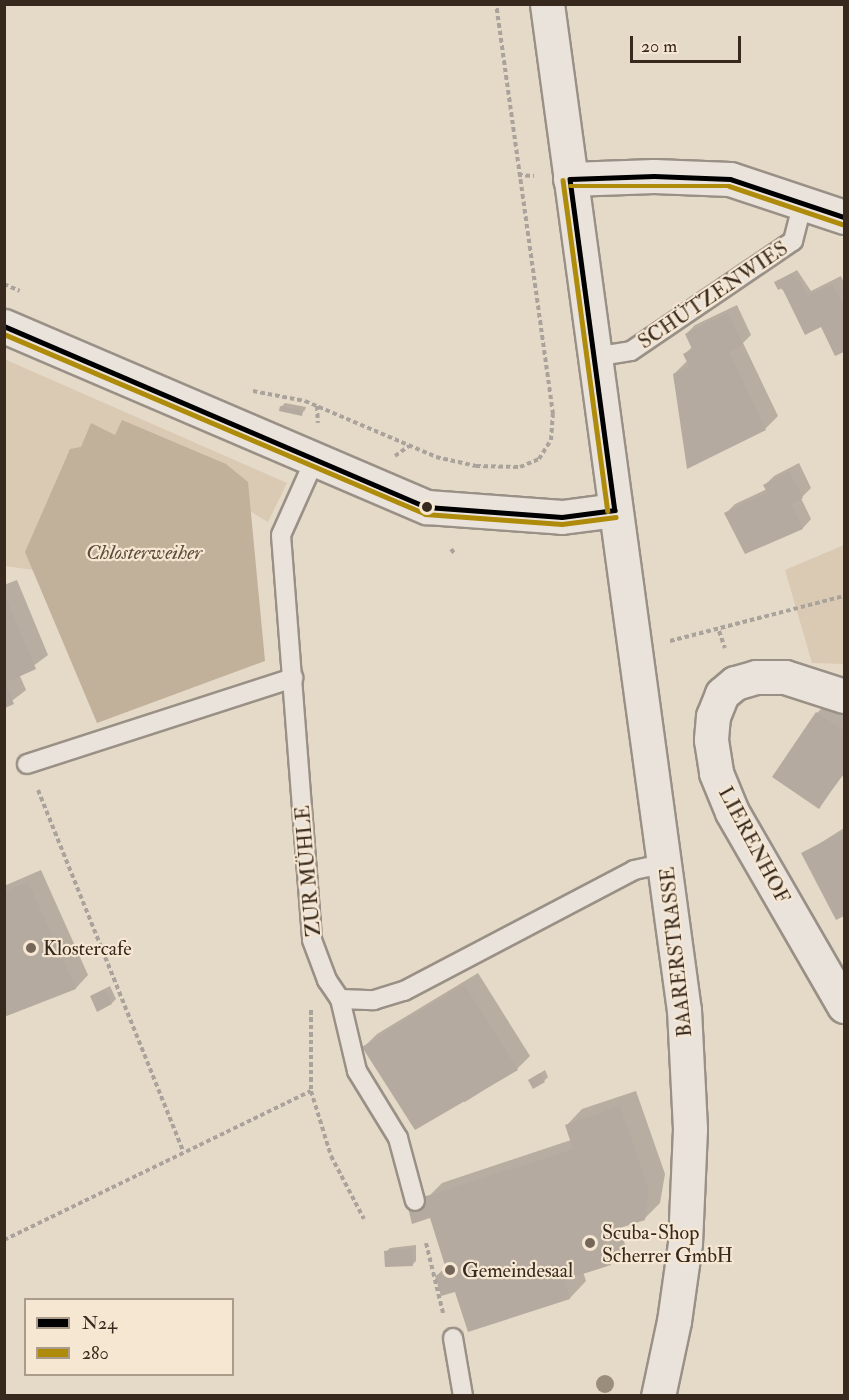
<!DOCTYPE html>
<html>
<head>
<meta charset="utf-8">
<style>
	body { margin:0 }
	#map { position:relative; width:849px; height:1400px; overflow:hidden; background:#e5d9c8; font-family:"IM FELL Double Pica",serif }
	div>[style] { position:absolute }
	.green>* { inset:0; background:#dac9b3 }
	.water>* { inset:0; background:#c1b09a }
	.shadow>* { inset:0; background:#0003 }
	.building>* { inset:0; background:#b4aa9f }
	.path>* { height:4px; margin-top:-2px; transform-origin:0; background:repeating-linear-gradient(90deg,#aaa39c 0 4.5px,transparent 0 7.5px) }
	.roads { filter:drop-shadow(2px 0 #999086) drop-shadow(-2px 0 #999086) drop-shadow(0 2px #999086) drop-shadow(0 -2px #999086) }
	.service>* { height:18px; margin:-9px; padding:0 9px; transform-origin:9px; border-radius:9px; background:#eae3db }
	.minor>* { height:33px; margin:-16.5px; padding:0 16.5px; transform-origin:16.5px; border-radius:16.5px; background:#eae3db }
	.tertiary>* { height:33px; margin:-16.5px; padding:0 16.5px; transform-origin:16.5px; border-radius:16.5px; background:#eae3db }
	.bus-1>* { height:4.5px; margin:-2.25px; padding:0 2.25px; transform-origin:2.25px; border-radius:2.25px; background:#000 }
	.bus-2>* { height:4.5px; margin:-2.25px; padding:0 2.25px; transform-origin:2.25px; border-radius:2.25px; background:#af8b0c }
	.trees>* { width:18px; height:18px; margin:-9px; border-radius:50%; background:#9b8d7c }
	.dots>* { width:16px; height:16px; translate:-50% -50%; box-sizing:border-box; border:3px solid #f6e7d3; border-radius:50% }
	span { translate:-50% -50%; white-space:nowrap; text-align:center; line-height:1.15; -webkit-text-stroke:4.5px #f6e7d3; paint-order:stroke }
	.street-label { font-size:20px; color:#37291d }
	.poi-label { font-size:20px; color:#37291d }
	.left { translate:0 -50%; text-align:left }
	.water-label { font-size:21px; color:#5c4c3c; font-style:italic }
	.frame { position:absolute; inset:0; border:6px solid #37291d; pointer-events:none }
	.legend { position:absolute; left:24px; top:1298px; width:210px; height:78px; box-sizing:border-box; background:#f6e7d3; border:2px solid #aa9b8a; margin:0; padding:8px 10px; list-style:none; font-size:18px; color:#37291d }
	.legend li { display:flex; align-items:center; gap:12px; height:30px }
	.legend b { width:30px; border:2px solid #aa9b8a }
	.scale { position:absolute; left:630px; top:36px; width:111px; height:27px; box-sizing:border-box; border:3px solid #37291d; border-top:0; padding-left:8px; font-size:18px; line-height:21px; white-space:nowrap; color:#37291d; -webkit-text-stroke:4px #f6e7d3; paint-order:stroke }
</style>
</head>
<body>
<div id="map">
	<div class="green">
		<i style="clip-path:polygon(4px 359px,287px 483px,268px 522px,122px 435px,34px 570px,5px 566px)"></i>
		<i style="clip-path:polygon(844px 545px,844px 664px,812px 663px,785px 570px)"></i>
	</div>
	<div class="water">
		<i style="clip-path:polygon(122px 420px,226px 464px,248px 482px,265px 661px,97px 723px,25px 552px,70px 449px,81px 447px,91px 423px,115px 435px)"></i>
	</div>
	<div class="shadow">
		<i style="clip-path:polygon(797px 270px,811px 291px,841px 276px,844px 283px,844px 350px,836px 354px,822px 325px,775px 283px)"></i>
		<i style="clip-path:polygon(737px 305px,751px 335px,743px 343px,778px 416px,765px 429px,674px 374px,688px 360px,685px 354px,692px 347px,686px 334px,695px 325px)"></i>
		<i style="clip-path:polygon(285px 403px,306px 407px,305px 410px,301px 414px,281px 407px)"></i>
		<i style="clip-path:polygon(799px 463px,811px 488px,801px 498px,811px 519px,803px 528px,746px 553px,726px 513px,735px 504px,767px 489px,765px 485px,774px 476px)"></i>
		<i style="clip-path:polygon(17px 580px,48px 655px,20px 676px,26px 690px,4px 707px,4px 585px)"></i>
		<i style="clip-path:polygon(826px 704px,844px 716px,844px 774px,819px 807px,817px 713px)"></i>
		<i style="clip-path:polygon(844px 828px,844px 914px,837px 918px,803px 854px)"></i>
		<i style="clip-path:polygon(41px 870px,88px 975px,76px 988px,4px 1015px,4px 886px)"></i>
		<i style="clip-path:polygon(478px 973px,530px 1056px,517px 1069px,465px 1102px,364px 1047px,377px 1034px)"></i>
		<i style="clip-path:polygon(110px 986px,116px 999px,112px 1003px,91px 996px)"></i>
		<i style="clip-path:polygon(545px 1070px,548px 1077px,544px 1081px,529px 1080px)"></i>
		<i style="clip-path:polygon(636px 1091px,665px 1174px,660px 1203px,644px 1219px,619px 1227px,626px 1247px,610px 1263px,583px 1272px,586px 1281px,570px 1298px,469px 1330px,456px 1290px,436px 1276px,447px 1266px,431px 1216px,413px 1199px,430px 1195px,442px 1183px,571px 1140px,566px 1126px,582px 1109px)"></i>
		<i style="clip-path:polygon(416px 1245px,416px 1261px,412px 1265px,386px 1252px,390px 1248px)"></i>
	</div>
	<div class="building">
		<i style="clip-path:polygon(792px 273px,796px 282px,800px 280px,808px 296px,832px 284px,844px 306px,844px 352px,835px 356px,821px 327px,805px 335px,782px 288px,778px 290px,774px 282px)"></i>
		<i style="clip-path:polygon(728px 313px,743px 345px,729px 352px,766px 430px,687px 469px,673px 374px,689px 366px,683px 354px,692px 349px,685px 334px)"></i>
		<i style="clip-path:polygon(280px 406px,303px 411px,302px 416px,279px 411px)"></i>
		<i style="clip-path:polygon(789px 471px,803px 498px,791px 504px,803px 529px,745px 554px,724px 513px,767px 492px,763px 485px)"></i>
		<i style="clip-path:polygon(4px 594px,36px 669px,5px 683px,14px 704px,5px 708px)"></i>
		<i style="clip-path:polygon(816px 712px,844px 731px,844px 772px,819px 809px,772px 777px)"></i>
		<i style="clip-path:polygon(844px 831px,844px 916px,836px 920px,801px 853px)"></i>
		<i style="clip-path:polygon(28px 882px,76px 989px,4px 1017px,4px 892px)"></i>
		<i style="clip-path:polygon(464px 984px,518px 1070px,415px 1130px,362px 1047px)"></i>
		<i style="clip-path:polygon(105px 989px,112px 1004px,97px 1012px,90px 996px)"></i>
		<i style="clip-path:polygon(540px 1073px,545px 1082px,533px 1089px,528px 1080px)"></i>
		<i style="clip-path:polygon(620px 1106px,649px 1191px,645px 1220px,601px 1234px,611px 1265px,564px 1280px,570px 1299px,468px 1332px,455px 1292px,441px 1296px,435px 1276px,447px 1272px,430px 1218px,412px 1224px,407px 1203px,573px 1149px,565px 1125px)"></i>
		<i style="clip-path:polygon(412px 1248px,413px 1266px,385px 1267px,384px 1251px)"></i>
	</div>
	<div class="path">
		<i style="left:518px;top:175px;width:16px;rotate:4deg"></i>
		<i style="left:4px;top:284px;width:17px;rotate:24deg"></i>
		<i style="left:253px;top:391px;width:53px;rotate:10.9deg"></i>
		<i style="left:305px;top:401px;width:142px;rotate:23.1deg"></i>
		<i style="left:436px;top:457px;width:41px;rotate:12.7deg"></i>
		<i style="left:476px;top:466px;width:44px;rotate:1.3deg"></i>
		<i style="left:520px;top:467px;width:21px;rotate:-23deg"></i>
		<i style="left:539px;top:459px;width:22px;rotate:-58deg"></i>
		<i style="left:551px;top:440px;width:26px;rotate:-86deg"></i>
		<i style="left:553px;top:414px;width:414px;rotate:-97.9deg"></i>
		<i style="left:317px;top:406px;width:17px;rotate:87deg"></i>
		<i style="left:395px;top:456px;width:17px;rotate:-36deg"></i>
		<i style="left:451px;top:549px;width:5px;rotate:53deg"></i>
		<i style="left:719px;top:631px;width:18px;rotate:71deg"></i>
		<i style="left:670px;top:641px;width:180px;rotate:-14.5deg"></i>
		<i style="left:38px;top:790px;width:389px;rotate:68.1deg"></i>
		<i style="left:311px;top:1010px;width:81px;rotate:90deg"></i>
		<i style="left:311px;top:1091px;width:68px;rotate:72.9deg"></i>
		<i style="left:331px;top:1156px;width:71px;rotate:62.4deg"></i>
		<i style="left:4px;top:1240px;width:341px;rotate:-25.9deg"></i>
		<i style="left:426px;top:1243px;width:72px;rotate:76.3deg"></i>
	</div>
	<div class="roads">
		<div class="service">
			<i style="left:594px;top:357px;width:37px;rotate:-9deg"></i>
			<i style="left:631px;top:351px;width:196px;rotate:-34.2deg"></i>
			<i style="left:793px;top:241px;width:40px;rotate:-75.6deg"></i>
			<i style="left:315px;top:459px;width:83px;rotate:114.1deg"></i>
			<i style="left:281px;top:535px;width:406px;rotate:85.6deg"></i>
			<i style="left:312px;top:940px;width:43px;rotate:69.4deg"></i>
			<i style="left:327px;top:980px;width:23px;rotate:56deg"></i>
			<i style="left:340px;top:999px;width:74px;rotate:76.7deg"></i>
			<i style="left:357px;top:1071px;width:79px;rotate:58.5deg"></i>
			<i style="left:398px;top:1138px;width:65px;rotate:74.9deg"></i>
			<i style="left:27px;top:764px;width:280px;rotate:-17.9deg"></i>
			<i style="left:340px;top:999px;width:34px;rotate:2deg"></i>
			<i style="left:374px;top:1000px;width:31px;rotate:-17deg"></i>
			<i style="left:404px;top:991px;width:260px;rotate:-27.7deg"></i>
			<i style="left:634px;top:870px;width:33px;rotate:-12deg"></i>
			<i style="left:453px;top:1338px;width:59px;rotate:80.2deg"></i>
		</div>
		<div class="minor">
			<i style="left:844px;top:696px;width:62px;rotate:-162.1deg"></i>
			<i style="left:785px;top:677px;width:29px;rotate:180deg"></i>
			<i style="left:756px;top:677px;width:22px;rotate:164deg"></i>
			<i style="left:735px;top:683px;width:17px;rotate:140deg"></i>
			<i style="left:722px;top:694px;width:24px;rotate:112deg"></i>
			<i style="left:713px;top:716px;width:24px;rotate:95deg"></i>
			<i style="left:711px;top:740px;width:33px;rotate:81deg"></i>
			<i style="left:716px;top:773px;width:42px;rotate:67.7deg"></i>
			<i style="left:732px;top:812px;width:224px;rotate:60deg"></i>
		</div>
		<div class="tertiary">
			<i style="left:547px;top:4px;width:1015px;rotate:82.25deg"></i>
			<i style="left:684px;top:1010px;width:119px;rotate:87.1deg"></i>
			<i style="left:690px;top:1129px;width:114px;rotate:92.5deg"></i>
			<i style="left:685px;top:1243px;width:79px;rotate:98deg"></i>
			<i style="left:674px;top:1321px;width:77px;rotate:102deg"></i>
			<i style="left:570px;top:179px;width:84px;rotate:-2deg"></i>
			<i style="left:654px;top:176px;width:76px;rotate:2.3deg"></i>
			<i style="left:730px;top:179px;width:120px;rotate:18.4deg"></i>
			<i style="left:4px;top:326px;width:460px;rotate:23.2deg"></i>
			<i style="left:427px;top:507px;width:135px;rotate:4.2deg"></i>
			<i style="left:562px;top:517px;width:53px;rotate:-7.5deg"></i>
		</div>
	</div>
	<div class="bus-1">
		<i style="left:570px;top:179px;width:334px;rotate:82.3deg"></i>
		<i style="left:570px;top:179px;width:84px;rotate:-2deg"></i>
		<i style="left:654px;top:176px;width:76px;rotate:2.3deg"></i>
		<i style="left:730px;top:179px;width:120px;rotate:18.4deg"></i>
		<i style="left:4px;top:326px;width:460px;rotate:23.2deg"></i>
		<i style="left:427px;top:507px;width:135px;rotate:4.2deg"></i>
		<i style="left:562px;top:517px;width:53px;rotate:-7.5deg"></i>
	</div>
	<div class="bus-2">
		<i style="left:563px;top:180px;width:334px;rotate:82.3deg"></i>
		<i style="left:570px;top:186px;width:159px"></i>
		<i style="left:729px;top:186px;width:119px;rotate:18.6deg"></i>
		<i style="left:4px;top:334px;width:458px;rotate:23.1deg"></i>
		<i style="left:425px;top:514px;width:137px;rotate:4.2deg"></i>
		<i style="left:562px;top:524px;width:54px;rotate:-7.4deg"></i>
	</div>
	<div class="trees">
		<i style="left:605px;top:1384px"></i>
	</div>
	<div class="dots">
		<i style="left:427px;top:507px;background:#37291d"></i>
		<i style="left:31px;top:948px;background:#746759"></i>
		<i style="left:590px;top:1243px;background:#746759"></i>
		<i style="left:450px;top:1270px;background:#746759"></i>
	</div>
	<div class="street-label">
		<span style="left:713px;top:295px;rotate:-34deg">SCHÜTZENWIES</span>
		<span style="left:754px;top:845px;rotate:62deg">LIERENHOF</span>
		<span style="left:308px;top:871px;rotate:-95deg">ZUR MÜHLE</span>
		<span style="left:676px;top:952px;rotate:-96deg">BAARERSTRASSE</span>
	</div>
	<div class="poi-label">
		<span class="left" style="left:43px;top:948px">Klostercafe</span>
		<span class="left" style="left:602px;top:1244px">Scuba-Shop<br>Scherrer GmbH</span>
		<span class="left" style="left:462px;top:1270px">Gemeindesaal</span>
	</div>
	<div class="water-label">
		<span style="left:144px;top:553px">Chlosterweiher</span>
	</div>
	<div class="frame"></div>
	<ul class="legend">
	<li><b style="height:8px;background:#000"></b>N24</li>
	<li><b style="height:8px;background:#af8b0c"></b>280</li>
	</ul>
	<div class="scale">20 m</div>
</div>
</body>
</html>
